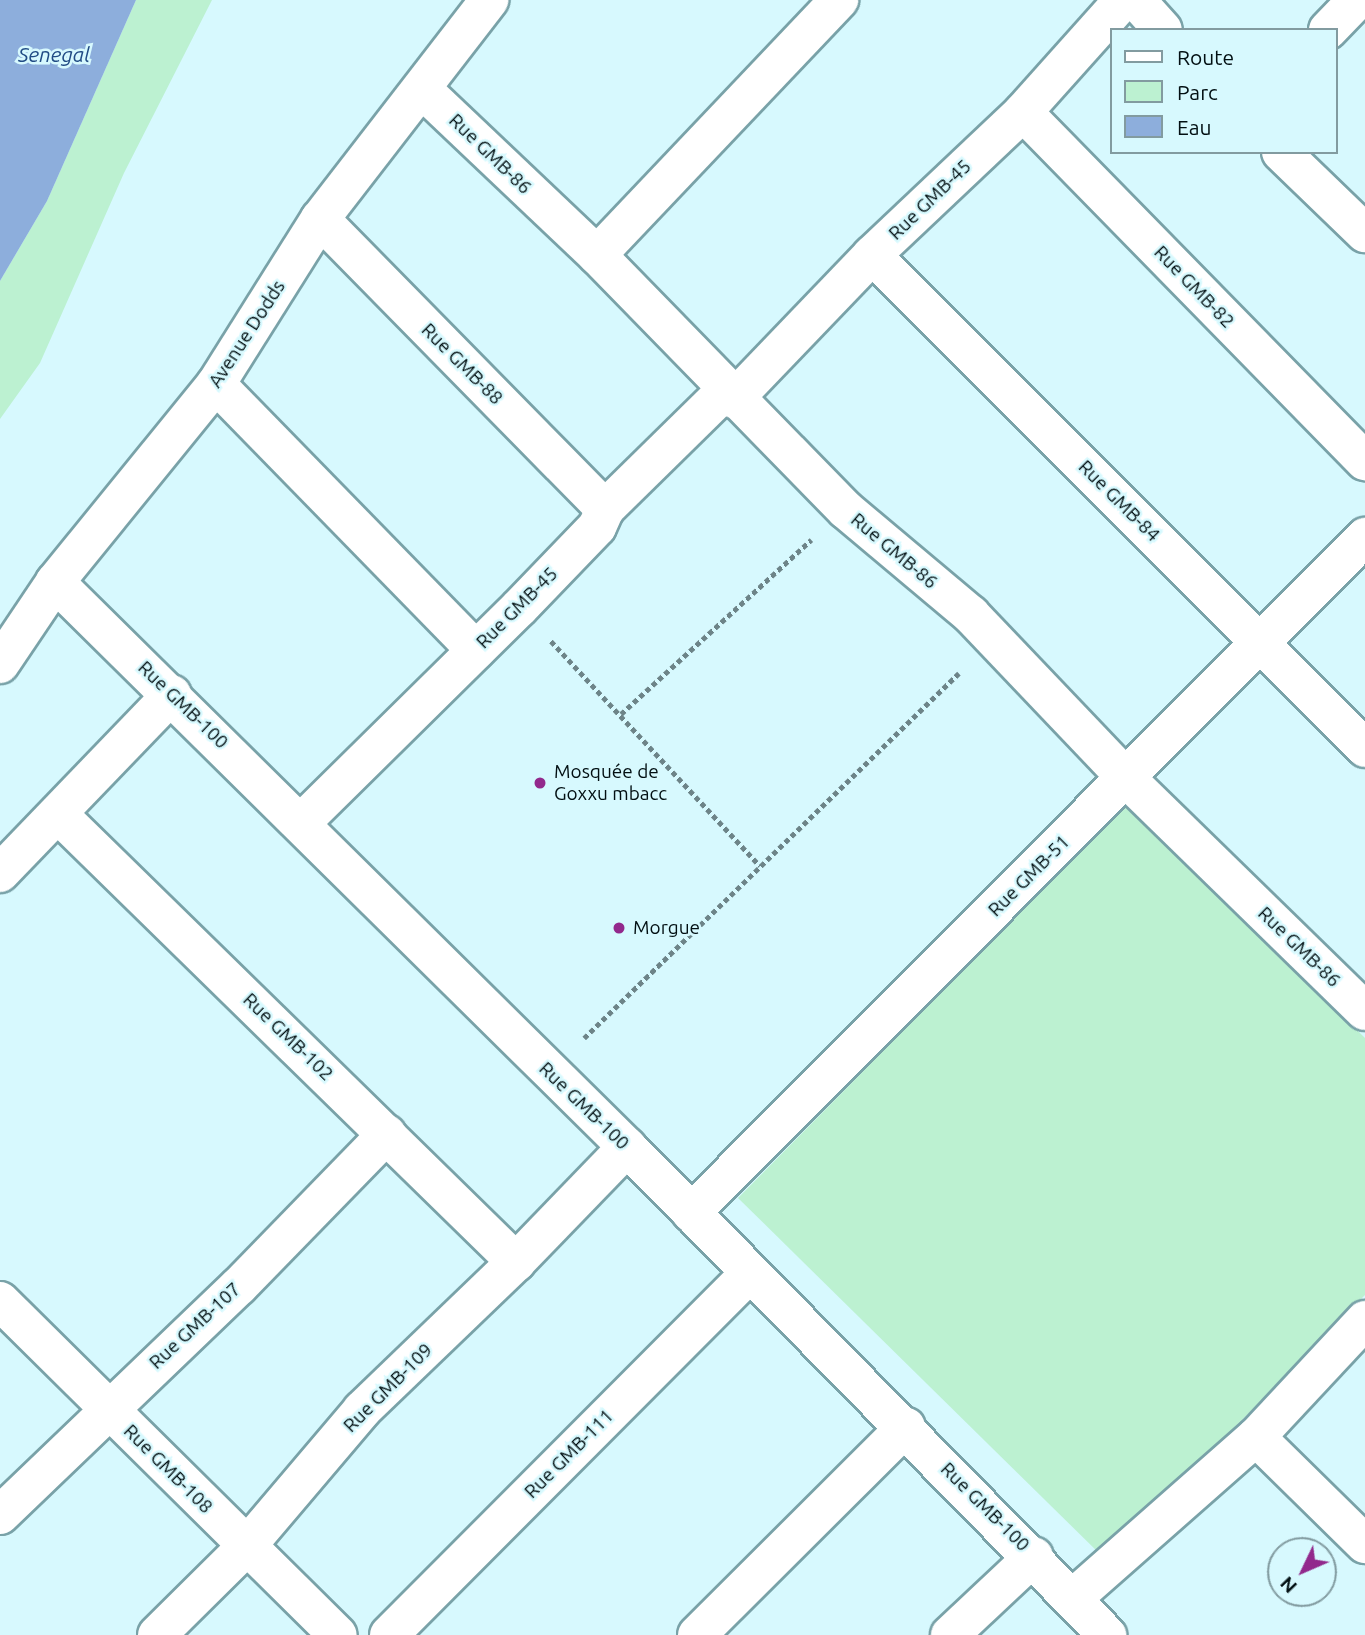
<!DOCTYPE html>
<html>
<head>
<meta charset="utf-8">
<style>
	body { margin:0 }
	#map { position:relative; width:1365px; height:1635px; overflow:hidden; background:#d7f9fe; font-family:Ubuntu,sans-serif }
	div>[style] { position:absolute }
	.green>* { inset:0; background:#bcf1d1 }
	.water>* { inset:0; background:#8daedc }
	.path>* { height:4.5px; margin-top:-2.25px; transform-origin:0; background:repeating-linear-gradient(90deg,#6d8488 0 5px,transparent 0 8.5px) }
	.roads { filter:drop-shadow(2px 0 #79a2a8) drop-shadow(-2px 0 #79a2a8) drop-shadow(0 2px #79a2a8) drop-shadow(0 -2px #79a2a8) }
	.minor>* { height:38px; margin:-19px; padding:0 19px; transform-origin:19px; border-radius:19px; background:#fff }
	.dots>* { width:19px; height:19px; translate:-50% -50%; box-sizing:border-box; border:4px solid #d7f9fe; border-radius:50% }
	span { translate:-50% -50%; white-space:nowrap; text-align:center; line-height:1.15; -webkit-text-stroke:5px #d7f9fe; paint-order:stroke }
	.street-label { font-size:19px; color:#020f12 }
	.poi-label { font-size:19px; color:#020f12 }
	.left { translate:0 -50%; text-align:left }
	.water-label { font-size:21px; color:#214c85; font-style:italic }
	.legend { position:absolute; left:1110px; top:28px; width:228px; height:126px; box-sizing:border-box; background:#d7f9fe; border:2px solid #829ba0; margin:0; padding:9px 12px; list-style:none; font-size:21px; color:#020f12 }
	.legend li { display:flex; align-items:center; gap:14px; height:35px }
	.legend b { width:35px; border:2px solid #829ba0 }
	.north { position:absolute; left:1267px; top:1537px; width:70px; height:70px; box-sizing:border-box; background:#d7f9fe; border:2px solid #829ba0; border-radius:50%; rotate:226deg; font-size:19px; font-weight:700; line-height:28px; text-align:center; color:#020f12 }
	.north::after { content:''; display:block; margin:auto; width:24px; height:32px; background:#92298c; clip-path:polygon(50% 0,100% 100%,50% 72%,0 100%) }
</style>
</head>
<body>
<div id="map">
	<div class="green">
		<i style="clip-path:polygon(136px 0,212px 0,124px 173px,40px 363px,0 419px,0 281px,47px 201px)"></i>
		<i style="clip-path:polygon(1127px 804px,1365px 1038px,1365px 1295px,1105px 1559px,738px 1198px)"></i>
	</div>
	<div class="water">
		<i style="clip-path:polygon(0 0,136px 0,47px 201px,0 281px)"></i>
	</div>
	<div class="path">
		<i style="left:551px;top:641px;width:307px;rotate:47.1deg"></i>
		<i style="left:621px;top:714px;width:258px;rotate:-42.5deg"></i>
		<i style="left:584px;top:1038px;width:523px;rotate:-44.23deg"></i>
	</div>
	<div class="roads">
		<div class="minor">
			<i style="left:1136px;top:0;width:40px;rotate:48deg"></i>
			<i style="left:1328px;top:30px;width:42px;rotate:-46deg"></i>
			<i style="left:423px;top:90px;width:240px;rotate:43.5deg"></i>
			<i style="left:597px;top:255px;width:356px;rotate:45.7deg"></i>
			<i style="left:846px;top:510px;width:163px;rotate:40deg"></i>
			<i style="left:971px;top:615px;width:226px;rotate:46.4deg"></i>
			<i style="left:1127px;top:779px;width:332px;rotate:44.3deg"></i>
			<i style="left:1023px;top:112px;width:489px;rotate:45.6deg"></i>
			<i style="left:1281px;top:152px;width:117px;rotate:44deg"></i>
			<i style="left:320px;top:219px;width:407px;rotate:45.5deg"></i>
			<i style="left:597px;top:255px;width:352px;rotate:-46.5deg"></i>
			<i style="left:872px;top:255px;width:697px;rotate:45deg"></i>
			<i style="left:216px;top:384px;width:372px;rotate:45.7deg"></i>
			<i style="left:734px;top:399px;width:199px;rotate:-46.2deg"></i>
			<i style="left:872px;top:255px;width:208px;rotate:-43.4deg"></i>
			<i style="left:1023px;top:112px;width:150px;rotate:-48.2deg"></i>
			<i style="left:55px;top:582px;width:804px;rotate:44.65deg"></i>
			<i style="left:627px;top:1147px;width:685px;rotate:45.47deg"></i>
			<i style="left:0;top:664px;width:99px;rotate:-56.1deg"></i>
			<i style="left:55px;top:582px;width:255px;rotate:-50.9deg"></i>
			<i style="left:216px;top:384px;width:195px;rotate:-57.8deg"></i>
			<i style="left:320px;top:219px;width:277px;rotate:-52.3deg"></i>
			<i style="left:58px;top:814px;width:641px;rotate:44.37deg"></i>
			<i style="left:302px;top:822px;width:305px;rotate:-44.6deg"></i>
			<i style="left:519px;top:608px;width:112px;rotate:-46.1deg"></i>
			<i style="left:597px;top:527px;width:20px;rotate:-66deg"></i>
			<i style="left:605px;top:509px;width:170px;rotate:-44.5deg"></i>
			<i style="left:0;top:873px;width:248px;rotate:-46.1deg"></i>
			<i style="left:691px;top:1213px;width:955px;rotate:-45.08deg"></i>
			<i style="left:0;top:1301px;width:475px;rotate:44.7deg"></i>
			<i style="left:1256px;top:1437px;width:153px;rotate:44.5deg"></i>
			<i style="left:0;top:1515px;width:331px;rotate:-43.8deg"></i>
			<i style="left:239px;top:1286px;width:212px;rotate:-45.8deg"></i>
			<i style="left:1072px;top:1599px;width:245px;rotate:-41.4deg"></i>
			<i style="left:1256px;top:1437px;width:160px;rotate:-47deg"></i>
			<i style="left:157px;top:1635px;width:125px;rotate:-44.7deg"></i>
			<i style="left:246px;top:1547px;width:180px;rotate:-49.7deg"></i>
			<i style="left:362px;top:1410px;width:214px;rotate:-43.9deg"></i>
			<i style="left:516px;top:1262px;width:160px;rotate:-46deg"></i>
			<i style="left:389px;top:1635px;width:511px;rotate:-45.08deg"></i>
			<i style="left:697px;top:1635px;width:295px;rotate:-44.9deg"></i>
			<i style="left:950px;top:1635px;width:115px;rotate:-43.2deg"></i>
		</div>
	</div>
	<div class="dots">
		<i style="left:540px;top:783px;background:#92298c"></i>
		<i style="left:619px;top:928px;background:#92298c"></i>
	</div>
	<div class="street-label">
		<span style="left:490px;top:154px;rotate:44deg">Rue GMB-86</span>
		<span style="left:930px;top:200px;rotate:-44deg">Rue GMB-45</span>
		<span style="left:1194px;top:287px;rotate:46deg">Rue GMB-82</span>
		<span style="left:247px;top:334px;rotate:-57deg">Avenue Dodds</span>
		<span style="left:462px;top:364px;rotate:45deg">Rue GMB-88</span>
		<span style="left:1119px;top:501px;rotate:45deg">Rue GMB-84</span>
		<span style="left:894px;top:551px;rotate:40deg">Rue GMB-86</span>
		<span style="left:517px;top:608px;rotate:-45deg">Rue GMB-45</span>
		<span style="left:183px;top:705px;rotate:44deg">Rue GMB-100</span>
		<span style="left:1029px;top:876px;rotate:-45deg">Rue GMB-51</span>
		<span style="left:1299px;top:947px;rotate:44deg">Rue GMB-86</span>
		<span style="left:288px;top:1037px;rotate:44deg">Rue GMB-102</span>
		<span style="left:584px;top:1106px;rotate:44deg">Rue GMB-100</span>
		<span style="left:195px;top:1326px;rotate:-43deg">Rue GMB-107</span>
		<span style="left:388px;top:1388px;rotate:-45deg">Rue GMB-109</span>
		<span style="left:569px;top:1454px;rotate:-45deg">Rue GMB-111</span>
		<span style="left:168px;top:1469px;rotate:45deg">Rue GMB-108</span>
		<span style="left:985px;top:1507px;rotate:45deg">Rue GMB-100</span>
	</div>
	<div class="poi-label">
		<span class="left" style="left:554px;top:783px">Mosquée de<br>Goxxu mbacc</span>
		<span class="left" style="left:633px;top:928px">Morgue</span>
	</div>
	<div class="water-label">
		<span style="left:54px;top:54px">Senegal</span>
	</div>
	<ul class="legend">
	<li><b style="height:9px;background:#fff"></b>Route</li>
	<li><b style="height:19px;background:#bcf1d1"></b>Parc</li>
	<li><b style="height:19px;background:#8daedc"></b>Eau</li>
	</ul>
	<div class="north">N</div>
</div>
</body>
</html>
